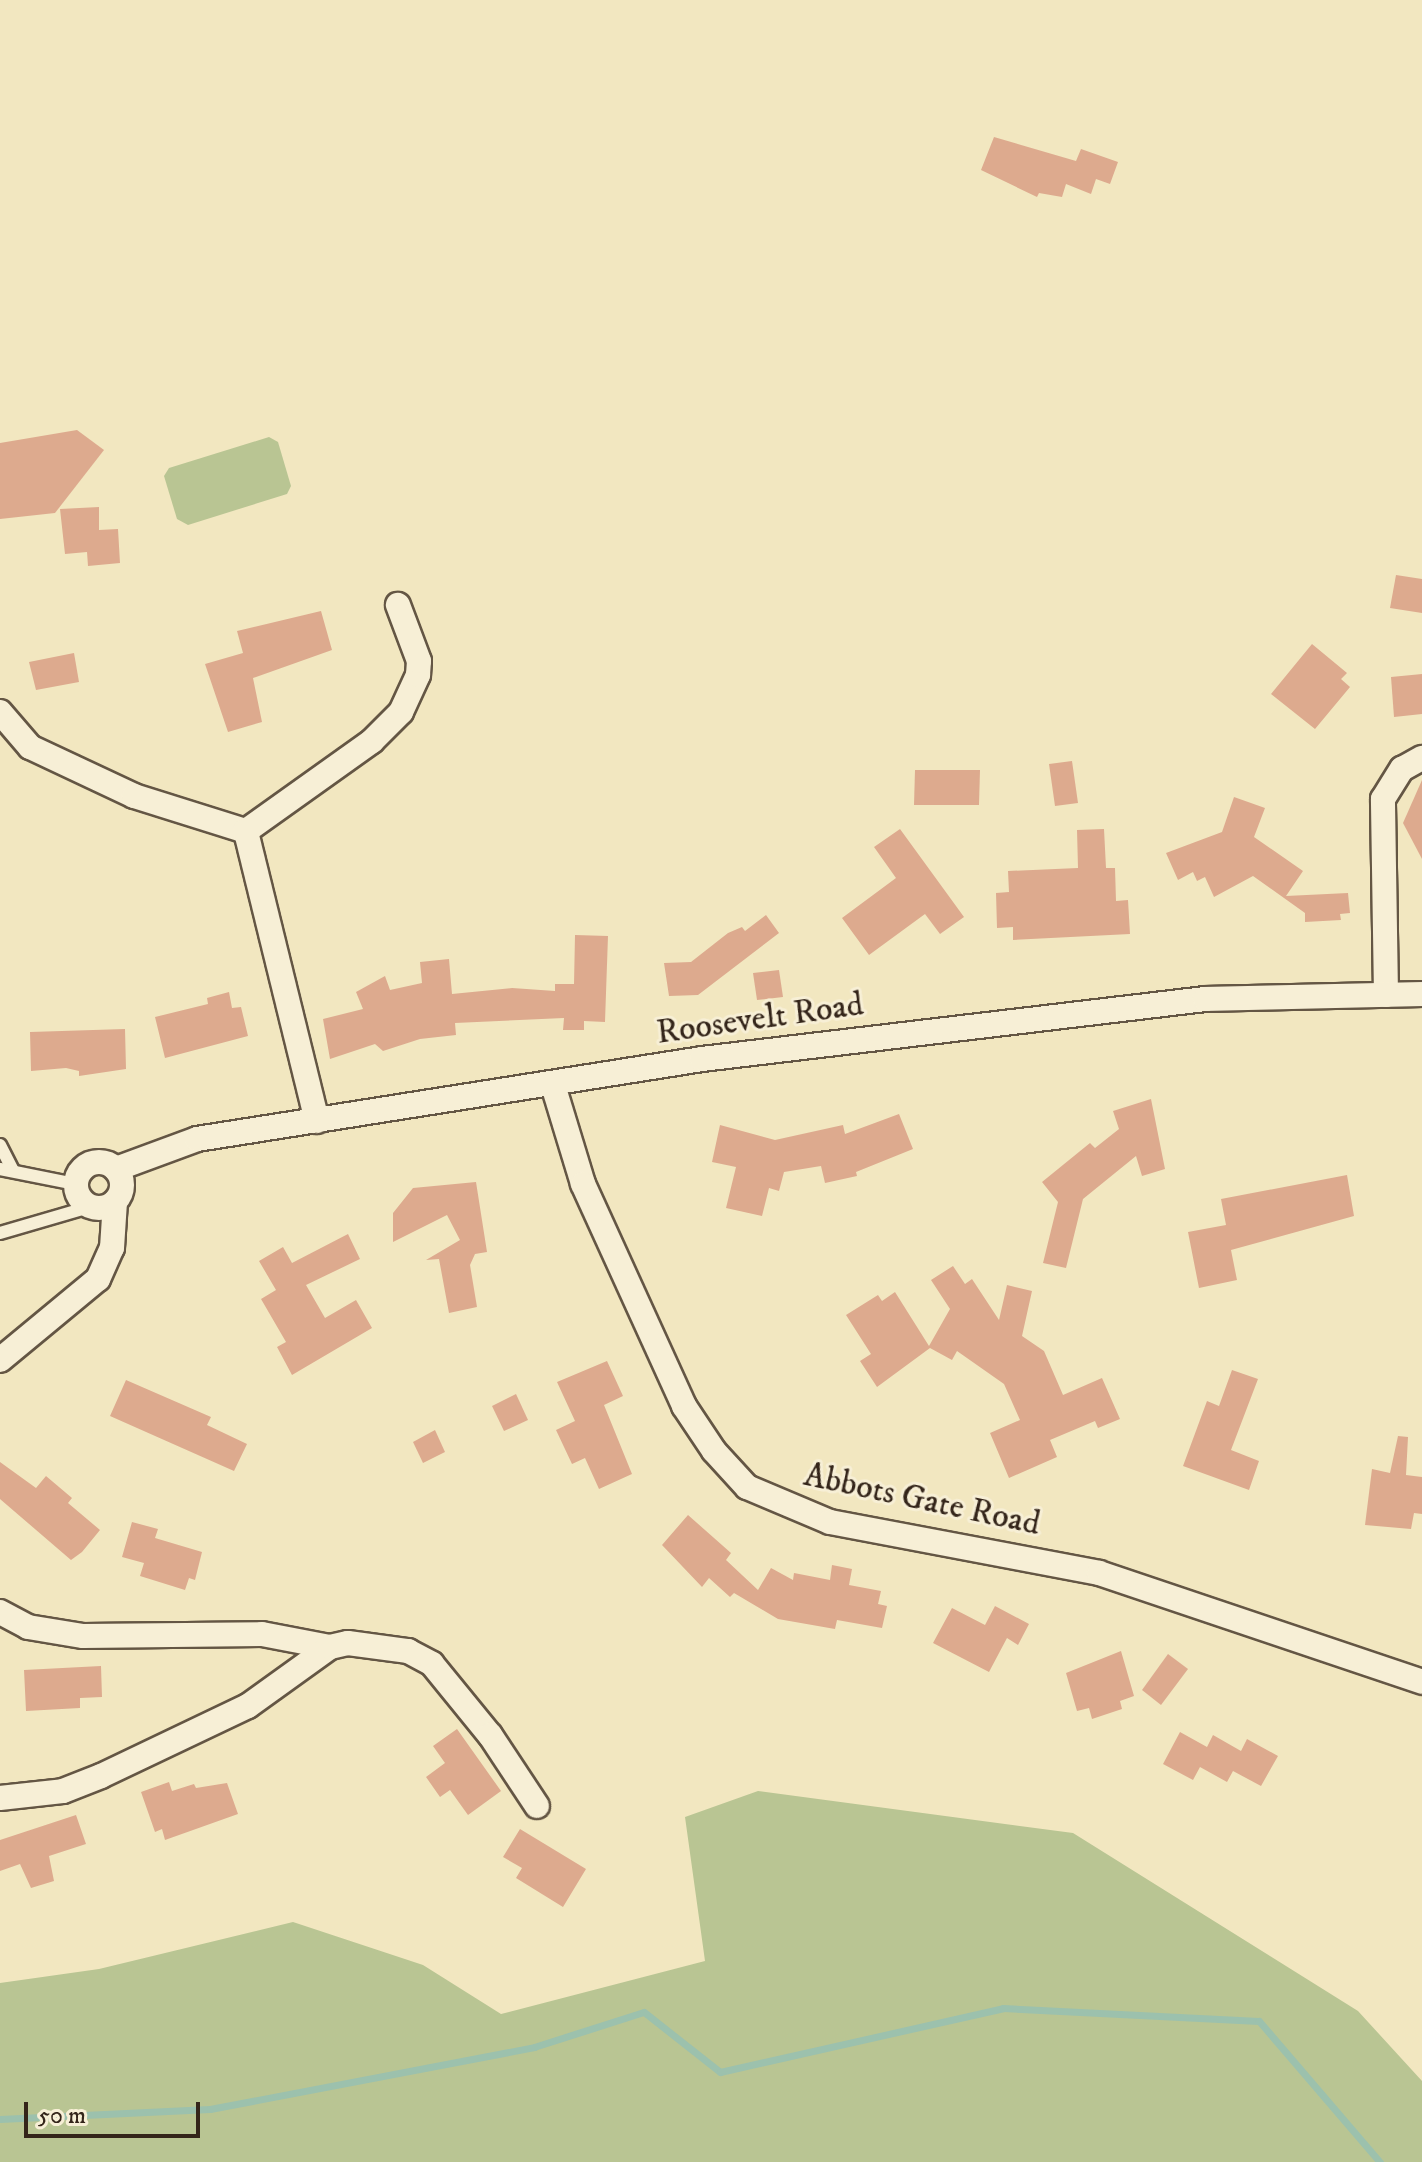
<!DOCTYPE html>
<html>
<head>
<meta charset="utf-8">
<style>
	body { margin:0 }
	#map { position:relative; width:1422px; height:2162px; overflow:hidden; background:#f2e7c0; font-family:"IM FELL DW Pica",serif }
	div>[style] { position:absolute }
	.green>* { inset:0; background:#b9c593 }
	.stream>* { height:7px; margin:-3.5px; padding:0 3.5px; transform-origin:3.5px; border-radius:3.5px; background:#9cc1ad }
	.building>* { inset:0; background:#ddaa8e }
	.roads { filter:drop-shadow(2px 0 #645644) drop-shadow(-2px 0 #645644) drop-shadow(0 2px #645644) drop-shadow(0 -2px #645644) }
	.lane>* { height:12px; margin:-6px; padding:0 6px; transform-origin:6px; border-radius:6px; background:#f7efd6 }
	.street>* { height:24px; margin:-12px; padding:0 12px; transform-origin:12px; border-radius:12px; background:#f7efd6 }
	.street>.ring { margin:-12px; padding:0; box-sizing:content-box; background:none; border:24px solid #f7efd6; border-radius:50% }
	span { translate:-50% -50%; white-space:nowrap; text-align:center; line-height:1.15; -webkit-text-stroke:6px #f7efd6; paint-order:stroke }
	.street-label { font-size:34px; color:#34251a }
	.scale { position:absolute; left:24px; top:2102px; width:176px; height:36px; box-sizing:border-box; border:4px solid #34251a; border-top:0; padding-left:10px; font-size:24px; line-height:28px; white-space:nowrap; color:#34251a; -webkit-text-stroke:6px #f7efd6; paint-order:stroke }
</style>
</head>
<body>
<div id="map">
	<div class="green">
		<i style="clip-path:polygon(269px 437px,278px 442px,291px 486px,287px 494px,188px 525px,177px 519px,164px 476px,169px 468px)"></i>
		<i style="clip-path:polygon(758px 1791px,1073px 1833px,1358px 2011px,1422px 2081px,1422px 2162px,0 2162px,0 1983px,99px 1969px,293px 1922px,423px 1965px,501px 2014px,705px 1961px,685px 1817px)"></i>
	</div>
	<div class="stream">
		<i style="left:0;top:2119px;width:210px;rotate:-2.7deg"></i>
		<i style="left:210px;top:2109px;width:330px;rotate:-10.8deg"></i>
		<i style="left:534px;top:2047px;width:115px;rotate:-17.7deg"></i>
		<i style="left:644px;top:2012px;width:97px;rotate:38.3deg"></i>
		<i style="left:720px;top:2072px;width:290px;rotate:-12.7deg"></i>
		<i style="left:1003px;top:2008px;width:256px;rotate:2.9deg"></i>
		<i style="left:1259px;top:2021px;width:186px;rotate:49.4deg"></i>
	</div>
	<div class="building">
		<i style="clip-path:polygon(994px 137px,1076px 161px,1081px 149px,1118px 162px,1110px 184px,1096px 179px,1091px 194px,1066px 184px,1062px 197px,1039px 193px,1037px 197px,981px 170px)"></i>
		<i style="clip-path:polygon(77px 430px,104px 450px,55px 513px,0 519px,0 443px)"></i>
		<i style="clip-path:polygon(99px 507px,99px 530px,118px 529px,120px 563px,88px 566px,87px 552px,65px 554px,60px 509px)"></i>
		<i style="clip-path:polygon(1396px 575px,1422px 579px,1422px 613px,1390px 608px)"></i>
		<i style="clip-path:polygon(321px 611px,332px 650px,253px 678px,262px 722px,228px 732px,205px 664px,243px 653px,237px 631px)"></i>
		<i style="clip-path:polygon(1312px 644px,1347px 673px,1341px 679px,1350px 687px,1315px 729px,1271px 694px)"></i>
		<i style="clip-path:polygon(74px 653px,79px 682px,36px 690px,29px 662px)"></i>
		<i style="clip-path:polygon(1422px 674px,1422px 714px,1394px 717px,1391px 677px)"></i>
		<i style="clip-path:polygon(1072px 761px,1078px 803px,1055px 806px,1049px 764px)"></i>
		<i style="clip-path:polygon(915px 770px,980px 770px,979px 805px,914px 805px)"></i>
		<i style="clip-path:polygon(1422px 780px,1422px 859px,1403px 823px)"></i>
		<i style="clip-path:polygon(1234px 797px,1265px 808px,1254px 837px,1303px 871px,1286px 896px,1348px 893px,1350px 913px,1340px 914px,1341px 920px,1305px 922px,1305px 913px,1253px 876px,1214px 897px,1205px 877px,1197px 881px,1193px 872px,1178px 880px,1166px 853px,1222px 832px)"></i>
		<i style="clip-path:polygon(900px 829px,964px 917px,940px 934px,925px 914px,869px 955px,842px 918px,896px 878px,874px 847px)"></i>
		<i style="clip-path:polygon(1104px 829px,1106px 868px,1115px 868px,1116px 901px,1128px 900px,1130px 934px,1013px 940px,1013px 927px,997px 928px,996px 893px,1009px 892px,1008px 871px,1078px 868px,1077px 830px)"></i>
		<i style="clip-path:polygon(766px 915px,779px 933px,698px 995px,669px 996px,664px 963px,691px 962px,728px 933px,742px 927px,745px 931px)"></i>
		<i style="clip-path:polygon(575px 935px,608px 936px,605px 1022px,584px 1021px,584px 1030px,563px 1030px,564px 1018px,455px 1023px,456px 1035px,420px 1039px,383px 1051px,375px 1044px,330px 1059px,323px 1019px,363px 1009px,356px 992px,385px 976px,390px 990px,422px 983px,420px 962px,449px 959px,452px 994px,512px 988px,555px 991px,555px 984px,574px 984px)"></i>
		<i style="clip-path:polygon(779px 970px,783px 997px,757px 1000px,753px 973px)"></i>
		<i style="clip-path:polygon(229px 992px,232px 1008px,241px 1007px,248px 1036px,165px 1058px,155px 1017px,208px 1004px,207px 998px)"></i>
		<i style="clip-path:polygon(125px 1029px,126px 1069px,79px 1076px,79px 1071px,66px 1068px,31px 1071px,30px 1032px)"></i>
		<i style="clip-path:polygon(1151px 1099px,1165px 1169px,1142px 1176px,1136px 1156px,1083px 1199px,1066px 1268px,1043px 1263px,1058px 1202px,1042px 1182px,1090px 1143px,1095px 1148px,1119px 1129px,1113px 1111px)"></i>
		<i style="clip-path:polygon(899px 1114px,913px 1149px,856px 1172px,857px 1176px,825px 1183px,821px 1166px,784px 1172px,779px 1191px,769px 1188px,762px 1216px,726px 1208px,736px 1167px,712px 1162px,720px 1125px,775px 1140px,843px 1125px,845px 1134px)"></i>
		<i style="clip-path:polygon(1347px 1175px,1354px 1216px,1231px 1250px,1237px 1280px,1199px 1288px,1188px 1232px,1226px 1225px,1221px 1199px)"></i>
		<i style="clip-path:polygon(476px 1182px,487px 1252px,475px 1254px,470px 1265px,477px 1307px,449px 1313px,439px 1259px,426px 1260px,460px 1240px,447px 1215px,393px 1242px,393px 1213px,413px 1188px)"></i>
		<i style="clip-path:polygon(348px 1234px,360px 1259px,306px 1285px,325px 1318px,356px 1300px,372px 1328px,292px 1375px,277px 1347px,286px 1342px,261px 1299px,276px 1290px,259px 1261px,283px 1247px,292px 1263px)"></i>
		<i style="clip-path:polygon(953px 1266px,965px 1284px,972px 1279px,999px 1320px,1007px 1285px,1032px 1291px,1022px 1336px,1044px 1351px,1063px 1395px,1102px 1378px,1120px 1419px,1098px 1428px,1095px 1421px,1050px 1440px,1057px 1457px,1009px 1478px,990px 1433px,1020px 1420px,1004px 1384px,957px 1351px,952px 1360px,930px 1348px,877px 1387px,860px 1361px,871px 1354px,846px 1315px,878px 1295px,882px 1301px,895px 1292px,929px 1346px,950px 1309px,931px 1280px)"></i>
		<i style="clip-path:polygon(607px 1361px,623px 1396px,604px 1405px,632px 1474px,599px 1489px,585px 1458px,572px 1464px,556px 1430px,575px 1421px,557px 1382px)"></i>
		<i style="clip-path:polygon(1232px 1370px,1258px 1379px,1231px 1450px,1259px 1461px,1249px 1490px,1183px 1466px,1207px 1401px,1219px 1406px)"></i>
		<i style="clip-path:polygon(126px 1380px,211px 1417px,207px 1425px,247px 1444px,234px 1471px,110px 1416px)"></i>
		<i style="clip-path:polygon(516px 1394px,528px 1420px,504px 1431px,492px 1406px)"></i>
		<i style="clip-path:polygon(435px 1430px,445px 1452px,423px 1463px,413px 1442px)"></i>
		<i style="clip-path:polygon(1398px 1436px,1408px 1437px,1406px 1475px,1422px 1477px,1422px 1514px,1414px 1513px,1411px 1529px,1365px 1525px,1372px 1469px,1390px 1473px)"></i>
		<i style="clip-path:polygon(0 1462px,36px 1488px,46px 1476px,72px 1498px,68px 1503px,100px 1530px,82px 1552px,71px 1560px,0 1499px)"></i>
		<i style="clip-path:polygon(688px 1515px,731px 1553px,726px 1560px,758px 1590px,771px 1568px,793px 1580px,794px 1573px,830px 1580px,832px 1565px,852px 1569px,849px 1585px,881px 1591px,878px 1604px,887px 1606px,882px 1628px,837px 1620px,835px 1629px,778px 1619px,734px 1593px,730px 1597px,709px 1578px,702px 1587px,662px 1545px)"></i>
		<i style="clip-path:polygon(132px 1522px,158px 1529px,155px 1538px,202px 1552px,195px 1580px,189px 1578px,185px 1590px,140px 1576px,144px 1563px,122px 1557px)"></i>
		<i style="clip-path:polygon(995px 1606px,1029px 1624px,1018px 1645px,1007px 1638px,989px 1672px,933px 1643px,952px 1608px,985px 1625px)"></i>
		<i style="clip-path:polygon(1121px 1651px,1134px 1696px,1120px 1701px,1122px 1709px,1092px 1719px,1089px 1708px,1077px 1711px,1066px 1673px)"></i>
		<i style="clip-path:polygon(1168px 1654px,1188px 1669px,1161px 1705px,1142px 1690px)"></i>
		<i style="clip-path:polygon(101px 1666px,102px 1697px,80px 1698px,80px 1708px,26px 1711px,24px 1670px)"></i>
		<i style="clip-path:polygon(457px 1729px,501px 1791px,468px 1815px,450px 1790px,440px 1797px,426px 1777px,445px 1763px,433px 1746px)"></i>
		<i style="clip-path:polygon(1180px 1732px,1207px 1747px,1213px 1735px,1241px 1751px,1247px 1739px,1278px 1756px,1261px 1786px,1233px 1771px,1227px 1782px,1200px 1767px,1193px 1780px,1163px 1764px)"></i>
		<i style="clip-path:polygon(169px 1782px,172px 1791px,194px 1784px,196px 1788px,227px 1783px,238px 1814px,165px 1840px,162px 1829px,155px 1832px,141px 1792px)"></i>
		<i style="clip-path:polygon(76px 1815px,86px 1844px,49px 1856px,54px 1881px,31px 1888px,20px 1864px,0 1871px,0 1840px)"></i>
		<i style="clip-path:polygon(520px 1829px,586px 1869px,563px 1907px,516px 1878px,522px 1868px,503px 1857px)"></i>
	</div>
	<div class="roads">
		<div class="lane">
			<i style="left:0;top:1145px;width:28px;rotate:63deg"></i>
			<i style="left:0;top:1169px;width:76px;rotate:11.3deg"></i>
			<i style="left:0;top:1233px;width:93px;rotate:-16.3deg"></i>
		</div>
		<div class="street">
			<i style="left:0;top:712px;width:46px;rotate:49.4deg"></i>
			<i style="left:30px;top:747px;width:115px;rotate:25.2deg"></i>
			<i style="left:134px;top:796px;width:117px;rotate:17.4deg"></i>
			<i style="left:1386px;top:995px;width:196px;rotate:-90.9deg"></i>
			<i style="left:1383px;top:799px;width:36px;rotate:-58deg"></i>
			<i style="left:1402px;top:769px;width:23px;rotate:-29deg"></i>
			<i style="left:553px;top:1085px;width:103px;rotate:73.1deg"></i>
			<i style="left:583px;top:1184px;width:244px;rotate:65.5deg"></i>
			<i style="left:684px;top:1406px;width:54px;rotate:56.3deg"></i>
			<i style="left:714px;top:1451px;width:49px;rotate:47.5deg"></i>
			<i style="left:747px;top:1487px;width:90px;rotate:22.9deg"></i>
			<i style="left:830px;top:1522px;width:274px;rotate:10.7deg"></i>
			<i style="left:1099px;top:1573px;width:341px;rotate:18.6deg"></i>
			<i style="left:317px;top:1121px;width:299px;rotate:-103.8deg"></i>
			<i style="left:246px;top:831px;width:155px;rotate:-35.5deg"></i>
			<i style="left:372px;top:741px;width:41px;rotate:-45deg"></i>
			<i style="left:401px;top:712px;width:41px;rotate:-65.3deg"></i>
			<i style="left:418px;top:675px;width:14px;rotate:-86deg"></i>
			<i style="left:419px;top:661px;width:60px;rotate:-110.6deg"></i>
			<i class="ring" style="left:76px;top:1162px;width:22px;height:22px"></i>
			<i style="left:116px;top:1169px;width:86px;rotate:-20.3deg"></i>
			<i style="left:197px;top:1139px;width:511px;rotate:-9deg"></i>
			<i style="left:702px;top:1059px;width:507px;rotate:-6.8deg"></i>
			<i style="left:1205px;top:999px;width:217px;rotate:-1.3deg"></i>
			<i style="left:0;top:1360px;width:127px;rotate:-39.6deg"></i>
			<i style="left:98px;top:1279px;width:34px;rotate:-66deg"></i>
			<i style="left:112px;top:1248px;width:46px;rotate:-86.3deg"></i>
			<i style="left:0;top:1612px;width:32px;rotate:28deg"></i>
			<i style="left:28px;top:1627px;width:56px;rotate:9.3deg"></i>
			<i style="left:83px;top:1636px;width:179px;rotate:-0.6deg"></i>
			<i style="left:262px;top:1634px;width:69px;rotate:10.8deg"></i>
			<i style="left:0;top:1798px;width:63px;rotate:-6.3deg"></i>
			<i style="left:63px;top:1791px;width:41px;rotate:-21.5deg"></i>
			<i style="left:101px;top:1776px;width:163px;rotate:-25.5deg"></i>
			<i style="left:248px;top:1706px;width:101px;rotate:-35.7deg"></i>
			<i style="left:330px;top:1647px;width:18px;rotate:-13deg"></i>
			<i style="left:348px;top:1643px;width:61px;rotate:7.6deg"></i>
			<i style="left:408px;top:1651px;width:27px;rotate:28deg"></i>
			<i style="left:432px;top:1664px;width:92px;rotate:50.8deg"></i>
			<i style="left:490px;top:1735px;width:85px;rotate:56.5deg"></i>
		</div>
	</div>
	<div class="street-label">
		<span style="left:760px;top:1019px;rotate:-8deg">Roosevelt Road</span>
		<span style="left:922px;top:1500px;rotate:12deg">Abbots Gate Road</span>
	</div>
	<div class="scale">50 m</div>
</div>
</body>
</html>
